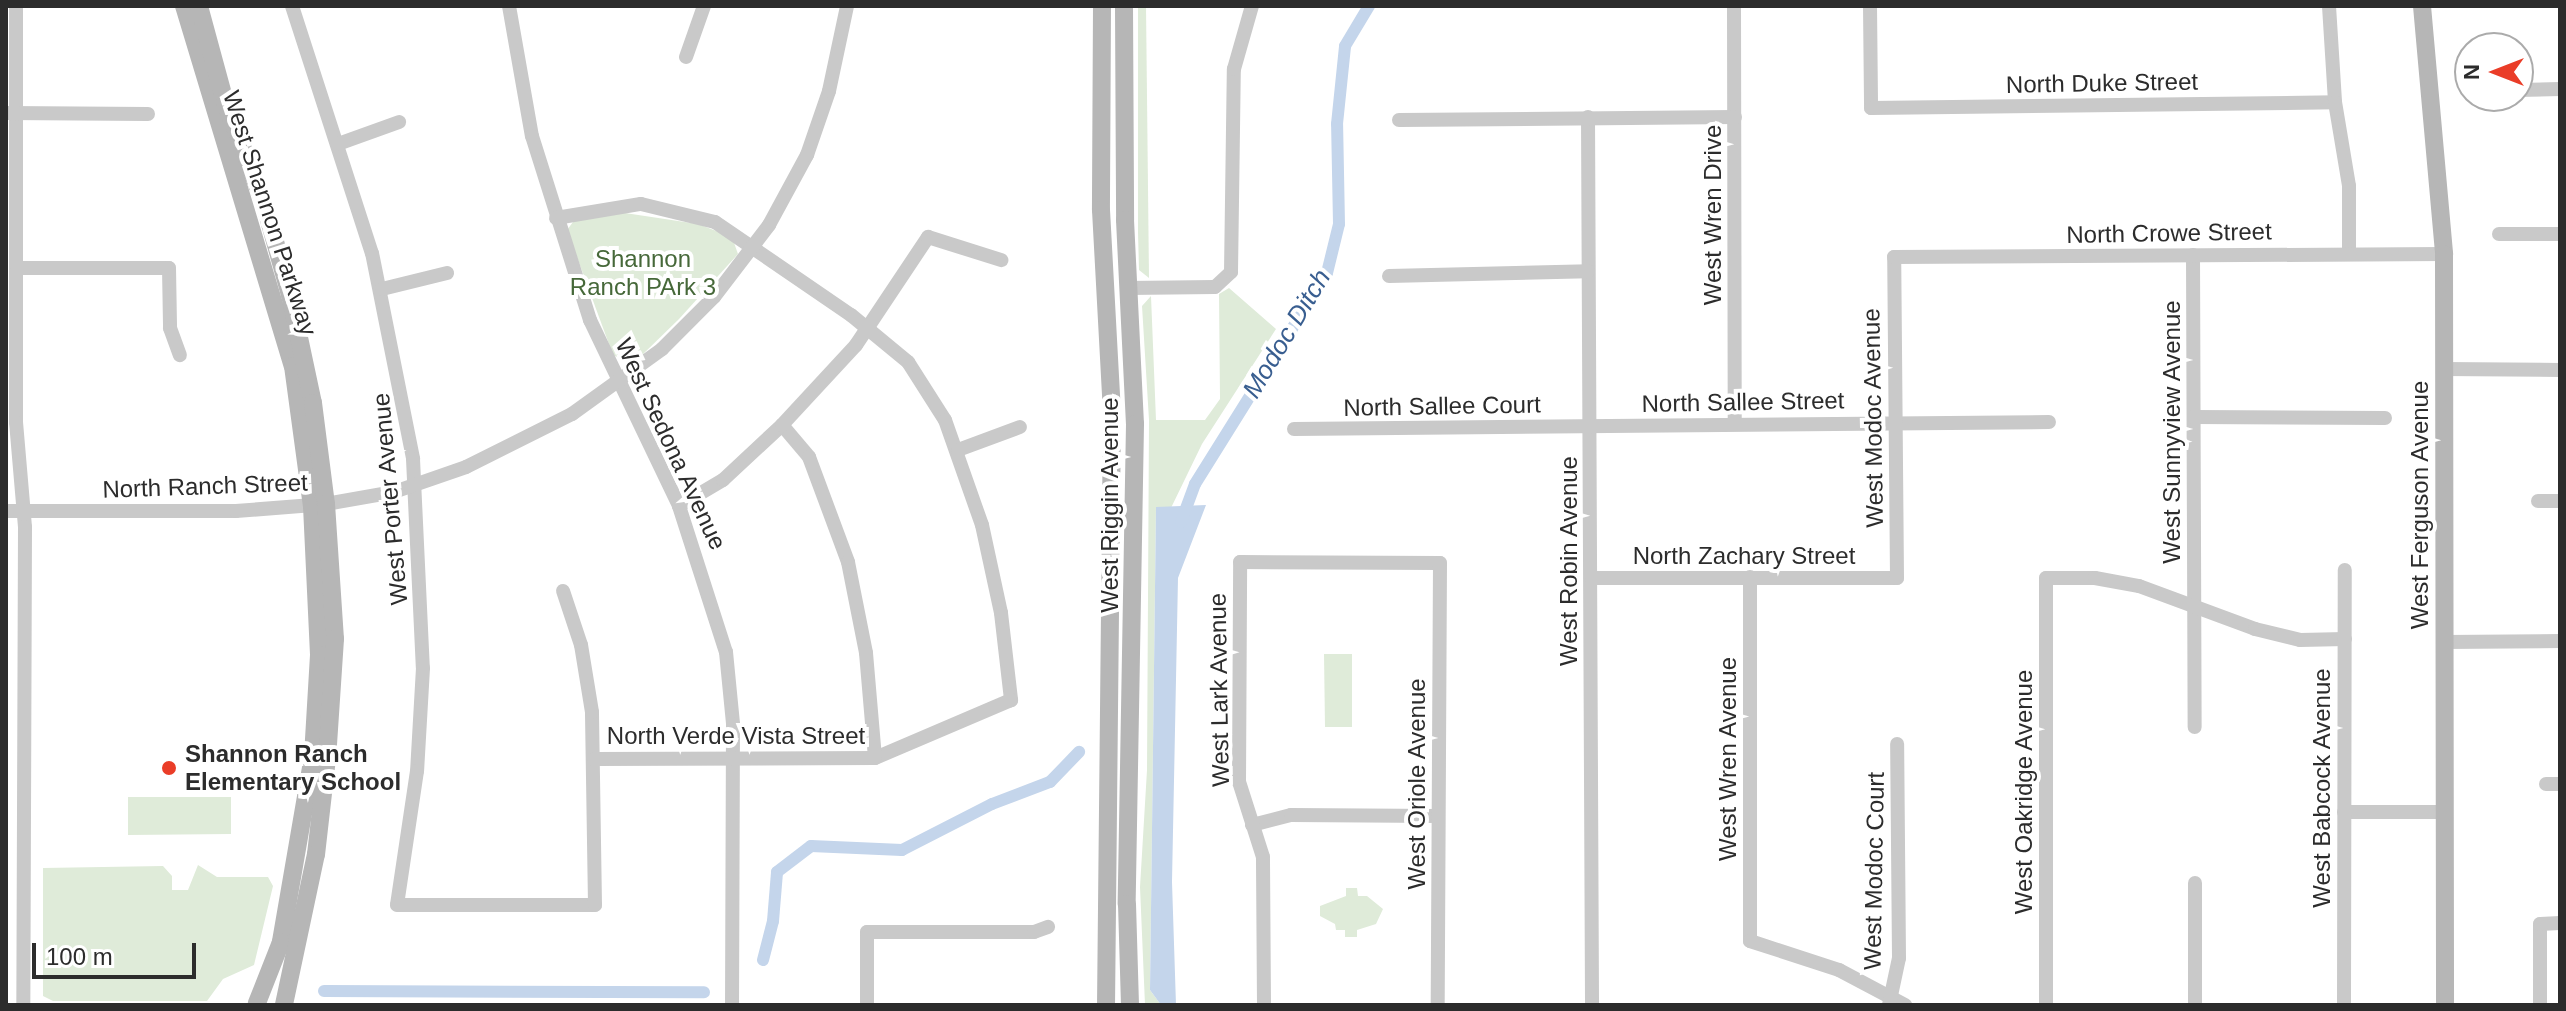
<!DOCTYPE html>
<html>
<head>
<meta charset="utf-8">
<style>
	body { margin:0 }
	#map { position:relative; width:2566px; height:1011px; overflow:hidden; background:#fff; font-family:Arial,sans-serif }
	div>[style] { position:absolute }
	.green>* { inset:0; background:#dfebd9 }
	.water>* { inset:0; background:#c4d5eb }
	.canal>* { height:12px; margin:-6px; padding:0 6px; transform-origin:6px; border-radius:6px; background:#c4d5eb }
	.street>* { height:14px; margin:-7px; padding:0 7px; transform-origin:7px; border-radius:7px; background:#c9c9c9 }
	.secondary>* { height:18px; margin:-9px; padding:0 9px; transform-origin:9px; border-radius:9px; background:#b6b6b6 }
	.dots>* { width:22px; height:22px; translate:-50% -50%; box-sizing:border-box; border:4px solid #fff; border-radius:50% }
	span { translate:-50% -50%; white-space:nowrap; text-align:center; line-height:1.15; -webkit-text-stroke:8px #fff; paint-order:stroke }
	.street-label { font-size:24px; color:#2c2c2c }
	.park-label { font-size:24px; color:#466839 }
	.poi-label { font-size:24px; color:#2c2c2c; font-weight:700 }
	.left { translate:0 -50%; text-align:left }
	.water-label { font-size:26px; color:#395e90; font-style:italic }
	.frame { position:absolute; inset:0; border:8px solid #2c2c2c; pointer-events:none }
	.north { position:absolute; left:2454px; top:32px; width:80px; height:80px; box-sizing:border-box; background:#fff; border:2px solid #ababab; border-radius:50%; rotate:270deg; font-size:22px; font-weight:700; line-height:32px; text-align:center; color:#2c2c2c }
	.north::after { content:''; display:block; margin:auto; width:28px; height:36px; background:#ea3d28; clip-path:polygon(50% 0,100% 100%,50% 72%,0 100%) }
	.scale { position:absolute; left:32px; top:943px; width:164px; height:36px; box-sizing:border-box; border:4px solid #2c2c2c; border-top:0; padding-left:10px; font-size:24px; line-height:28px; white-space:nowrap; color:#2c2c2c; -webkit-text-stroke:6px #fff; paint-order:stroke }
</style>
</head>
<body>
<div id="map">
	<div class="green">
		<i style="clip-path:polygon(1138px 6px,1146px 6px,1149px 278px,1139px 270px,1138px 232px)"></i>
		<i style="clip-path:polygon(625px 213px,698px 224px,732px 237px,738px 254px,679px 319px,639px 358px,627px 362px,613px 355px,567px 230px,576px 218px)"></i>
		<i style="clip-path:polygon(1229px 288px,1276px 329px,1202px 444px,1170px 510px,1156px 507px,1150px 990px,1161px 1005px,1145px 1005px,1140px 887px,1147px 770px,1149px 420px,1142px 306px,1151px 296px,1156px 420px,1205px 420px,1220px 399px,1219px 294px)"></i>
		<i style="clip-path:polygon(1324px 654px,1352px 654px,1352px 727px,1325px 727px)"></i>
		<i style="clip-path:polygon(128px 797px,231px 797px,231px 834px,128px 835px)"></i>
		<i style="clip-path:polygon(198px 865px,217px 877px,268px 877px,273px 886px,254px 965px,223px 979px,207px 1001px,53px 1001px,43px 996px,43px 868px,163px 866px,172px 876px,172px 890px,188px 890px)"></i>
		<i style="clip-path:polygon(1346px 888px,1357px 888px,1358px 896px,1367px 896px,1383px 909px,1376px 924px,1357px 930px,1357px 937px,1345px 937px,1345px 930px,1336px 930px,1335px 924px,1320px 916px,1320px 906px,1346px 896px)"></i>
	</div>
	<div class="water">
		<i style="clip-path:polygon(1206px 505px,1178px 578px,1172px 882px,1176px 1005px,1161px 1005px,1150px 990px,1156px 507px)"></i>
	</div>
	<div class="canal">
		<i style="left:1181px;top:522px;width:40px;rotate:-69.8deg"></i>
		<i style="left:1195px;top:484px;width:249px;rotate:-58deg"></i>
		<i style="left:1327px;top:273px;width:50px;rotate:-76.2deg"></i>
		<i style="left:1339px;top:224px;width:100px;rotate:-91.1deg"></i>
		<i style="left:1337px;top:124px;width:78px;rotate:-84.1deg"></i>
		<i style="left:1345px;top:46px;width:47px;rotate:-59deg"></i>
		<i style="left:763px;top:960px;width:40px;rotate:-75.6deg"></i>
		<i style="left:773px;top:921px;width:49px;rotate:-85.3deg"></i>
		<i style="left:777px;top:872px;width:43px;rotate:-37.4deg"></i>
		<i style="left:811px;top:846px;width:91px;rotate:2.5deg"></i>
		<i style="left:902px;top:850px;width:101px;rotate:-27.1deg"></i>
		<i style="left:992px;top:804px;width:62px;rotate:-20.8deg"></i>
		<i style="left:1050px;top:782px;width:42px;rotate:-46deg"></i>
		<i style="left:324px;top:991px;width:380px;rotate:0.2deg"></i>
	</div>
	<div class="street">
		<i style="left:16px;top:6px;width:416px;rotate:90deg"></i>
		<i style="left:16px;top:422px;width:105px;rotate:85.1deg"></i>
		<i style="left:25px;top:527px;width:478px;rotate:90.2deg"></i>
		<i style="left:292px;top:6px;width:260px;rotate:72.1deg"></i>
		<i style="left:372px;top:253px;width:210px;rotate:78.7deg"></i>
		<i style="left:413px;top:459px;width:209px;rotate:87.3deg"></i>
		<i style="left:423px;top:668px;width:103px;rotate:93.3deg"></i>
		<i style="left:417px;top:771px;width:135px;rotate:98.5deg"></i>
		<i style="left:397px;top:905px;width:198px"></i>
		<i style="left:595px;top:905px;width:193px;rotate:-90.9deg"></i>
		<i style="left:592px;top:712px;width:68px;rotate:-99.3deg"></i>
		<i style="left:581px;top:645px;width:57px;rotate:-108.4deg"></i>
		<i style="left:509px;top:6px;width:132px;rotate:80deg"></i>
		<i style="left:532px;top:136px;width:193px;rotate:72.5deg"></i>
		<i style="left:590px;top:320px;width:206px;rotate:64.4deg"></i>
		<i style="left:679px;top:506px;width:153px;rotate:72.2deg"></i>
		<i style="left:726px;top:652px;width:72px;rotate:84.4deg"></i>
		<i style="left:733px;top:724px;width:281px;rotate:90.2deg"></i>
		<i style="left:1734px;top:6px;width:418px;rotate:89.9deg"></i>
		<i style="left:1870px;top:6px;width:102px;rotate:89.4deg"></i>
		<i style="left:1871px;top:108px;width:464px;rotate:-0.7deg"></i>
		<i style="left:2329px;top:6px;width:96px;rotate:86.4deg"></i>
		<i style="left:2335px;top:102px;width:85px;rotate:80.5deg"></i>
		<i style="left:2349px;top:186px;width:67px;rotate:90deg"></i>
		<i style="left:686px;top:57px;width:54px;rotate:-70.6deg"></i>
		<i style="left:2518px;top:90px;width:42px;rotate:-1.4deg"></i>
		<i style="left:6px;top:113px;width:142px;rotate:0.4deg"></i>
		<i style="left:1588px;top:117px;width:888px;rotate:89.74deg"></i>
		<i style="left:1399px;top:120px;width:336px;rotate:-0.5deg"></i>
		<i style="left:338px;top:144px;width:65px;rotate:-19.8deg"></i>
		<i style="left:556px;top:218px;width:86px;rotate:-9.4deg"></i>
		<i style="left:641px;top:204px;width:76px;rotate:13.7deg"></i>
		<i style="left:715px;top:222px;width:165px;rotate:34.4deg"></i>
		<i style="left:851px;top:315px;width:74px;rotate:39.5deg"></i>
		<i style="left:908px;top:362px;width:69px;rotate:57.5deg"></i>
		<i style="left:945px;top:420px;width:111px;rotate:70.6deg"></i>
		<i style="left:982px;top:525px;width:90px;rotate:77.8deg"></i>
		<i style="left:1001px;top:613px;width:88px;rotate:83.4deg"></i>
		<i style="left:1011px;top:700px;width:148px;rotate:156.9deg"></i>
		<i style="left:875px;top:758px;width:281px;rotate:179.8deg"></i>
		<i style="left:2499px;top:234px;width:61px"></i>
		<i style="left:2193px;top:255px;width:472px;rotate:89.8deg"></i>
		<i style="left:17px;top:268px;width:152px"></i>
		<i style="left:169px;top:268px;width:60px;rotate:89deg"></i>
		<i style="left:170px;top:328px;width:29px;rotate:70deg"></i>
		<i style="left:1389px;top:276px;width:199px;rotate:-1.4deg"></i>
		<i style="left:1128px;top:288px;width:87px;rotate:-0.7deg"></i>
		<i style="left:1215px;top:287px;width:22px;rotate:-43deg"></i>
		<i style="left:1231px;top:272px;width:203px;rotate:-89.2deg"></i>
		<i style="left:1234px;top:69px;width:66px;rotate:-74.1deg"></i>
		<i style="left:382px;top:289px;width:67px;rotate:-13.8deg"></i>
		<i style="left:2443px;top:369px;width:117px;rotate:0.5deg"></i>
		<i style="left:2194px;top:417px;width:191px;rotate:0.3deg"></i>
		<i style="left:782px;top:425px;width:42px;rotate:49.8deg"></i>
		<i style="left:809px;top:457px;width:112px;rotate:69.6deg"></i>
		<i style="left:848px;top:562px;width:93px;rotate:78.8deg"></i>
		<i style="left:866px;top:653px;width:105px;rotate:85.1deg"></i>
		<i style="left:1294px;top:429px;width:755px;rotate:-0.53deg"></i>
		<i style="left:958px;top:450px;width:66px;rotate:-20.4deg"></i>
		<i style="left:2538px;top:501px;width:22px"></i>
		<i style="left:679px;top:506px;width:51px;rotate:-30.6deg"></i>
		<i style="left:723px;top:480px;width:81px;rotate:-43deg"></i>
		<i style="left:782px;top:425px;width:109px;rotate:-47.2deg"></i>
		<i style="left:856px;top:345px;width:130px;rotate:-56.3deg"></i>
		<i style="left:928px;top:237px;width:77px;rotate:17.5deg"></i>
		<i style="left:6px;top:511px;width:230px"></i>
		<i style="left:236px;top:511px;width:90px;rotate:-4.4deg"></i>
		<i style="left:326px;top:504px;width:69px;rotate:-10deg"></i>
		<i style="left:394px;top:492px;width:76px;rotate:-19.1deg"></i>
		<i style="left:466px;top:467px;width:119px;rotate:-26.6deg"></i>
		<i style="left:572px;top:414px;width:111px;rotate:-35.8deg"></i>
		<i style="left:662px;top:349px;width:74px;rotate:-45deg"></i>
		<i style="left:714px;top:297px;width:91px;rotate:-52.6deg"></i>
		<i style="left:769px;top:225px;width:80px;rotate:-61.5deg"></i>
		<i style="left:807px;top:155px;width:68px;rotate:-71deg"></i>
		<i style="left:829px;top:91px;width:87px;rotate:-78deg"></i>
		<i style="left:1750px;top:577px;width:364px;rotate:90deg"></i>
		<i style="left:1750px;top:941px;width:94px;rotate:18deg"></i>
		<i style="left:1839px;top:970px;width:75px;rotate:27.9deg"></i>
		<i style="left:1592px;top:578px;width:305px"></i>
		<i style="left:1897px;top:578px;width:321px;rotate:-90.5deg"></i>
		<i style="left:1894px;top:257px;width:550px;rotate:-0.31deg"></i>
		<i style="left:2445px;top:642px;width:115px;rotate:-0.5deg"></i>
		<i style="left:2546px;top:784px;width:14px"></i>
		<i style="left:2344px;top:812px;width:100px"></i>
		<i style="left:1252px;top:825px;width:40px;rotate:-14.4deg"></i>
		<i style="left:1291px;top:815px;width:147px;rotate:0.4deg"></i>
		<i style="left:867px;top:1005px;width:73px;rotate:-90deg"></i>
		<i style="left:867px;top:932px;width:167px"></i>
		<i style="left:1034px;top:932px;width:15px;rotate:-20deg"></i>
		<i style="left:1264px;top:1005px;width:148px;rotate:-90.4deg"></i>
		<i style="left:1263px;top:857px;width:79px;rotate:-107.7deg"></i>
		<i style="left:1239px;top:782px;width:220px;rotate:-89.7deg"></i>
		<i style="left:1240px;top:562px;width:200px;rotate:0.3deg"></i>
		<i style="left:1440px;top:563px;width:442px;rotate:90.3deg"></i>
		<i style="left:1889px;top:1005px;width:48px;rotate:-78deg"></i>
		<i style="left:1899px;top:958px;width:214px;rotate:-90.5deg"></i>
		<i style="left:2046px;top:1005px;width:427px;rotate:-90deg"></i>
		<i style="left:2046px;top:578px;width:49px"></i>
		<i style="left:2095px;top:578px;width:45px;rotate:10.3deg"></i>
		<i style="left:2139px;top:586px;width:124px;rotate:20.3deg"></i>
		<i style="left:2255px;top:629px;width:46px;rotate:13.7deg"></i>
		<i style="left:2300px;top:640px;width:45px;rotate:-1.3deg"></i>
		<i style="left:2195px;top:1005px;width:122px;rotate:-90deg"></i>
		<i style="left:2344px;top:1005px;width:435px;rotate:-89.9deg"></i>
		<i style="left:2540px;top:1005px;width:81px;rotate:-90deg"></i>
		<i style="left:2540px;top:924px;width:20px;rotate:-3deg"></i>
	</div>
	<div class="secondary">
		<i style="left:184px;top:6px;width:376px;rotate:73.2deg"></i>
		<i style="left:293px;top:366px;width:141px;rotate:82.3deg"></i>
		<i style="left:312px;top:506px;width:149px;rotate:87.3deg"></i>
		<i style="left:319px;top:655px;width:101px;rotate:93.4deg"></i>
		<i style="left:313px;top:756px;width:189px;rotate:99.8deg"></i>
		<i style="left:281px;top:942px;width:66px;rotate:111.5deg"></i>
		<i style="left:199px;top:6px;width:99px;rotate:74.8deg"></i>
		<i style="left:225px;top:102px;width:107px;rotate:68.7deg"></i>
		<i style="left:264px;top:202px;width:97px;rotate:74.4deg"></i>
		<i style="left:290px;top:295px;width:110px;rotate:78deg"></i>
		<i style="left:313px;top:403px;width:102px;rotate:82.7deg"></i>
		<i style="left:326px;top:504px;width:135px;rotate:86.2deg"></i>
		<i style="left:335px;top:639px;width:119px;rotate:93.8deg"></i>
		<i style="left:327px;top:758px;width:97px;rotate:96.5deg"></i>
		<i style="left:316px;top:854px;width:154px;rotate:102deg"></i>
		<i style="left:1102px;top:6px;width:204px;rotate:90.3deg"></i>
		<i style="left:1101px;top:210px;width:204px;rotate:86.9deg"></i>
		<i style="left:1112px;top:414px;width:591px;rotate:90.58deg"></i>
		<i style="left:1124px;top:6px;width:214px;rotate:89.7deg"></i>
		<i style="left:1125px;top:220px;width:204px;rotate:87.2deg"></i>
		<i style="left:1135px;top:424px;width:480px;rotate:91deg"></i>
		<i style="left:1127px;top:904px;width:101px;rotate:88.3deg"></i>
		<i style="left:2422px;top:6px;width:249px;rotate:84.9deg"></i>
		<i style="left:2444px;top:254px;width:751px;rotate:89.92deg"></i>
	</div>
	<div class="dots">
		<i style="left:169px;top:768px;background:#ea3d28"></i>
	</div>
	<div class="street-label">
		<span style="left:2102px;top:83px;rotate:-1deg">North Duke Street</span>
		<span style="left:270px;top:213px;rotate:72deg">West Shannon Parkway</span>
		<span style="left:1713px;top:215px;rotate:-90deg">West Wren Drive</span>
		<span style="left:2169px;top:233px;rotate:-1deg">North Crowe Street</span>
		<span style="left:1743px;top:402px;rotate:-1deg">North Sallee Street</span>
		<span style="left:1442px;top:406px;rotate:-1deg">North Sallee Court</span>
		<span style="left:1873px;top:418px;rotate:-91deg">West Modoc Avenue</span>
		<span style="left:2172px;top:432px;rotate:-90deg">West Sunnyview Avenue</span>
		<span style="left:671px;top:444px;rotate:65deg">West Sedona Avenue</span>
		<span style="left:205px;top:486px;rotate:-2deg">North Ranch Street</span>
		<span style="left:390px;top:499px;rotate:-95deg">West Porter Avenue</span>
		<span style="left:1110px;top:505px;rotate:-90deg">West Riggin Avenue</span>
		<span style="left:2420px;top:505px;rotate:-90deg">West Ferguson Avenue</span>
		<span style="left:1744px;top:556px">North Zachary Street</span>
		<span style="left:1569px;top:561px;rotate:-90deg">West Robin Avenue</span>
		<span style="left:1219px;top:690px;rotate:-91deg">West Lark Avenue</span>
		<span style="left:736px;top:736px">North Verde Vista Street</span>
		<span style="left:1728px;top:759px;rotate:-90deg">West Wren Avenue</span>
		<span style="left:1417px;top:784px;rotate:-90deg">West Oriole Avenue</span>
		<span style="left:2322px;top:788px;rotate:-90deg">West Babcock Avenue</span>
		<span style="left:2024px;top:792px;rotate:-90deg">West Oakridge Avenue</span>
		<span style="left:1874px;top:871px;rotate:-89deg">West Modoc Court</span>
	</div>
	<div class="park-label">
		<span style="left:643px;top:273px">Shannon<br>Ranch PArk 3</span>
	</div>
	<div class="poi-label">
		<span class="left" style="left:185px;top:768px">Shannon Ranch<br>Elementary School</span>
	</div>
	<div class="water-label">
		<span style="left:1287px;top:334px;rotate:-59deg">Modoc Ditch</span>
	</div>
	<div class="frame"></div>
	<div class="north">N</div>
	<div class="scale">100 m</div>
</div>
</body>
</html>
